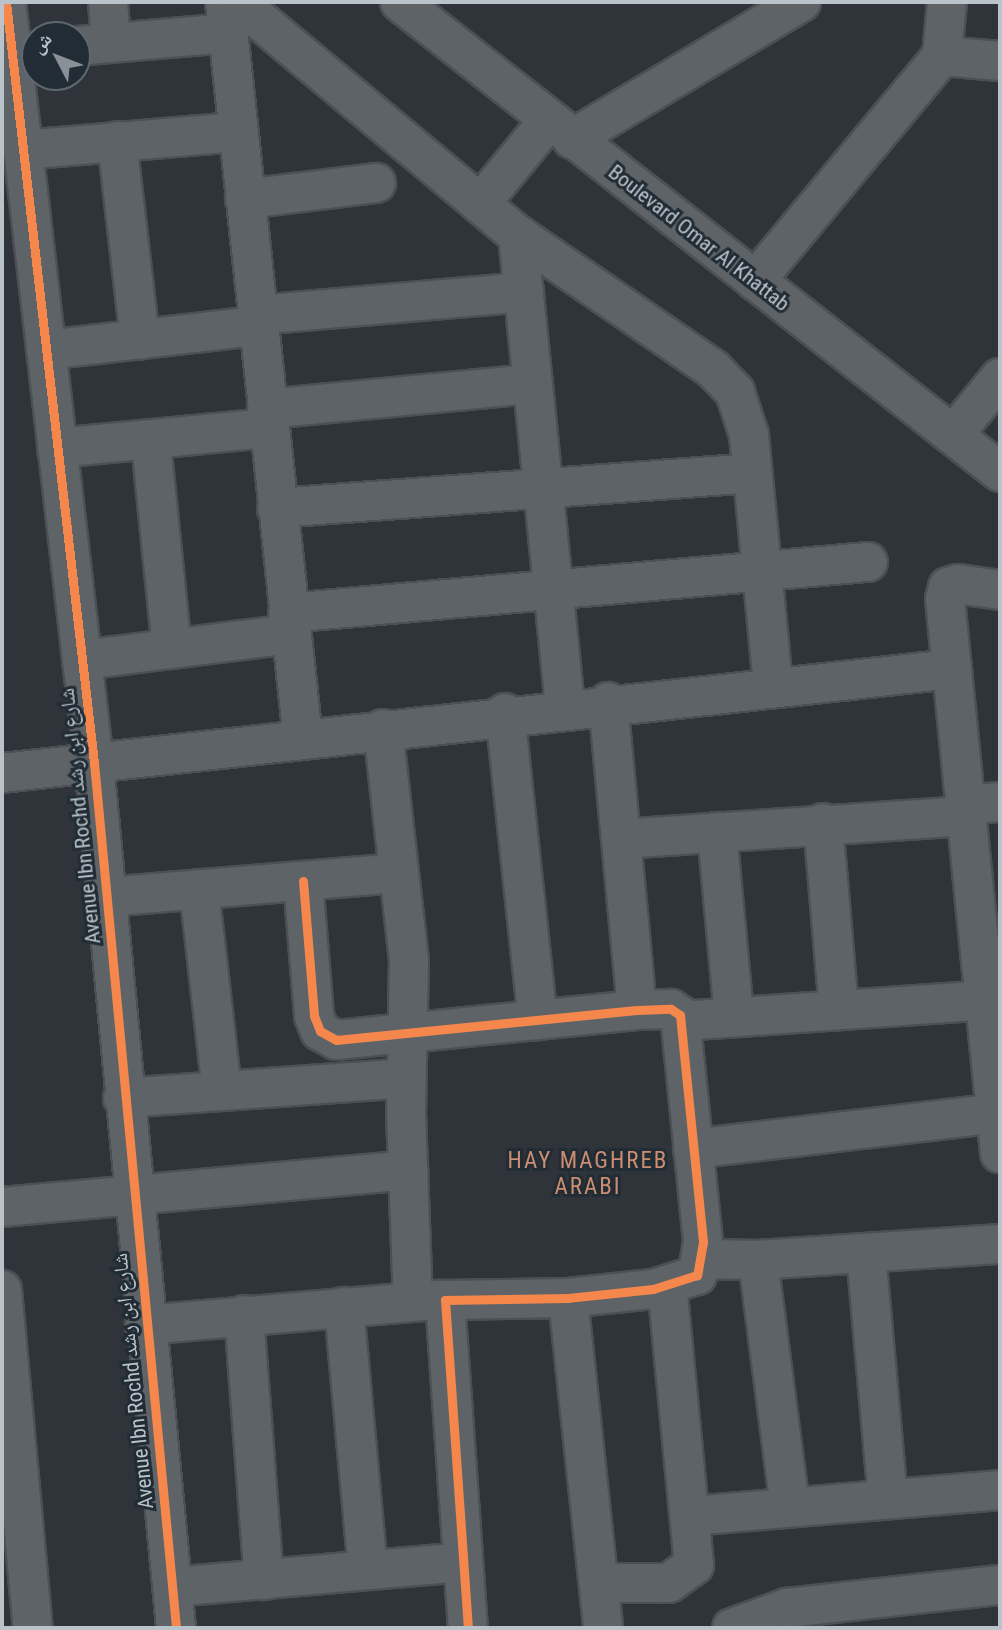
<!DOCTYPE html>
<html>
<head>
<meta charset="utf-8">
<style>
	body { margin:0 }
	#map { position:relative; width:1002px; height:1630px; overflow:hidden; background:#2e343a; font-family:"Roboto Condensed","Noto Naskh Arabic",sans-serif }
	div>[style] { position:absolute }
	.roads { filter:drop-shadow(2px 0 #4c5055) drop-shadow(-2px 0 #4c5055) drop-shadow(0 2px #4c5055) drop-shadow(0 -2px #4c5055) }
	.minor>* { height:38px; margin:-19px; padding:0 19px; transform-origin:19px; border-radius:19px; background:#5e6368 }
	.cycleway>* { height:9px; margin:-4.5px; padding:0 4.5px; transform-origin:4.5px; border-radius:4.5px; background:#f5874c }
	span { translate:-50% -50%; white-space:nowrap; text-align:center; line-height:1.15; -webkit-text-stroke:6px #222c34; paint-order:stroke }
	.street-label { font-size:21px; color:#bac2ca }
	.neighbourhood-label { font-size:23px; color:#cb8e73; letter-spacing:2px }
	.frame { position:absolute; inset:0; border:4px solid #bac2ca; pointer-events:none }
	.north { position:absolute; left:21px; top:21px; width:70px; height:70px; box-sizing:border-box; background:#222c34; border:2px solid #5f6870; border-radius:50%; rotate:312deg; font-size:19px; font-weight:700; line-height:28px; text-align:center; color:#bac2ca }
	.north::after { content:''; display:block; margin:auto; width:24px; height:32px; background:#899098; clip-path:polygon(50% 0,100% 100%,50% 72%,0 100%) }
</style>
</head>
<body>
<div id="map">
	<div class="roads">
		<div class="minor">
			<i style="left:6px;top:2px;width:766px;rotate:83.4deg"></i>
			<i style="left:94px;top:763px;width:869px;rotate:84.58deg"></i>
			<i style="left:108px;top:2px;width:41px;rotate:85.8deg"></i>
			<i style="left:225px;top:2px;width:741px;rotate:83.96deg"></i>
			<i style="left:238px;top:2px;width:364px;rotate:39.8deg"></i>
			<i style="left:518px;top:235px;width:237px;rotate:34.5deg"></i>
			<i style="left:713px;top:369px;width:32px;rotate:46deg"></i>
			<i style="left:735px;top:392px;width:45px;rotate:72deg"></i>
			<i style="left:749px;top:435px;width:252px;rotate:84.5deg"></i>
			<i style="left:400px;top:2px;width:762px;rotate:38.07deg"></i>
			<i style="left:77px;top:46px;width:152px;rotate:-4.9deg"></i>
			<i style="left:942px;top:56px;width:58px;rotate:4.9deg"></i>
			<i style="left:572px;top:139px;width:267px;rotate:-30.9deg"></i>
			<i style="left:117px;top:141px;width:200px;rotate:83.4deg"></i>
			<i style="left:22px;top:150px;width:217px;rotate:-4.8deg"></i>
			<i style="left:245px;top:199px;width:132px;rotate:-7deg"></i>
			<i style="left:480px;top:204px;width:109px;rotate:-50.6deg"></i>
			<i style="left:518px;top:235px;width:474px;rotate:84.3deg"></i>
			<i style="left:755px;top:281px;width:293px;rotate:-50.3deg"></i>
			<i style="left:942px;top:56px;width:54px;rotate:-84.7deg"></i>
			<i style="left:257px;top:315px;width:268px;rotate:-4.9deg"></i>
			<i style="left:46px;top:350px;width:213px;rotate:-6.5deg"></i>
			<i style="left:267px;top:409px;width:266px;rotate:-5.4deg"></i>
			<i style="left:953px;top:435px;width:74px;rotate:-50.5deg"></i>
			<i style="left:151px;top:443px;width:207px;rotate:84.2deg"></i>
			<i style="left:57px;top:448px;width:213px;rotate:-5.4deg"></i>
			<i style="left:277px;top:508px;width:476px;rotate:-4.2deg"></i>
			<i style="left:1000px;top:590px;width:42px;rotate:-171.9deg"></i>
			<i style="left:958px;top:584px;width:10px;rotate:163deg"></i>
			<i style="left:948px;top:587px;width:12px;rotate:104deg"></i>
			<i style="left:945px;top:599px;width:557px;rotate:84.33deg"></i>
			<i style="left:288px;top:613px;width:582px;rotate:-5.03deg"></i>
			<i style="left:82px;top:660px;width:210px;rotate:-7.1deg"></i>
			<i style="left:608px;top:702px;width:309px;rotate:84.6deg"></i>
			<i style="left:505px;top:713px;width:309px;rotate:83.9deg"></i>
			<i style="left:383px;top:729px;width:231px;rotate:83.6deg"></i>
			<i style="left:409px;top:959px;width:154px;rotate:91.1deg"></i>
			<i style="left:406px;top:1113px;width:188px;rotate:87.9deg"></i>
			<i style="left:2px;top:773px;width:956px;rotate:-6.25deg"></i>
			<i style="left:965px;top:805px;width:35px;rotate:-5deg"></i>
			<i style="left:823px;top:823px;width:188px;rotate:85.1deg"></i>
			<i style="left:717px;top:832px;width:186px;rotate:84.7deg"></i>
			<i style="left:621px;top:839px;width:346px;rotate:-3.8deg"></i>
			<i style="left:303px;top:881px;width:135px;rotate:85.3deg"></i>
			<i style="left:314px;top:1016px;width:16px;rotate:68deg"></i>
			<i style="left:320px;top:1031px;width:18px;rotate:29deg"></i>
			<i style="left:336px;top:1040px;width:302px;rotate:-5.7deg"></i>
			<i style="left:637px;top:1010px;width:34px;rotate:-2deg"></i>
			<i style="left:671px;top:1009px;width:11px;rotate:34deg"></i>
			<i style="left:680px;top:1015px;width:228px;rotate:84.2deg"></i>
			<i style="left:703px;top:1242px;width:34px;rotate:100deg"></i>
			<i style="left:697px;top:1275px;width:46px;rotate:162.3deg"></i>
			<i style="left:653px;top:1289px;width:85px;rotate:174deg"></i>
			<i style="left:568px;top:1298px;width:123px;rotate:179.1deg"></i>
			<i style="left:445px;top:1300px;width:329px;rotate:86deg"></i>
			<i style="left:199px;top:889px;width:203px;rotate:83.5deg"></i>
			<i style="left:106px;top:897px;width:294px;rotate:-4.7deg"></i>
			<i style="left:681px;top:1021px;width:320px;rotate:-3.9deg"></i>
			<i style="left:123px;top:1098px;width:284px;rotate:-4deg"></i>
			<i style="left:693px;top:1149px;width:309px;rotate:-6.7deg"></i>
			<i style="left:2px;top:1207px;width:408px;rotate:-5.2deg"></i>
			<i style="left:866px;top:1253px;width:247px;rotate:84.9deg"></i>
			<i style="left:703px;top:1259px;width:55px;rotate:1deg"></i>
			<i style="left:758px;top:1260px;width:248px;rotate:82.6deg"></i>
			<i style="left:758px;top:1260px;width:243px;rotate:-3.8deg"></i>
			<i style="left:2px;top:1290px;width:339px;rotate:84.8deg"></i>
			<i style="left:568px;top:1298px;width:332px;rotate:83.9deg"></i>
			<i style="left:344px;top:1307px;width:264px;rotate:84.8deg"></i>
			<i style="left:244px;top:1315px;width:266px;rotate:85.7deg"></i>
			<i style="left:145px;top:1325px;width:295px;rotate:-4.9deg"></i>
			<i style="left:691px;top:1516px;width:310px;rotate:-4.8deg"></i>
			<i style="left:599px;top:1583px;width:70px"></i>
			<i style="left:669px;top:1583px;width:31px;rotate:-36deg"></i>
			<i style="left:694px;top:1565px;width:280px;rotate:-95.5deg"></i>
			<i style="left:172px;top:1587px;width:292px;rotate:-4.9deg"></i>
			<i style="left:732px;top:1628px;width:59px;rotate:-20deg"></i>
			<i style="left:787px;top:1608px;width:214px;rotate:-6.2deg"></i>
		</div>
	</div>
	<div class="cycleway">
		<i style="left:6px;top:2px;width:766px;rotate:83.4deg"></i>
		<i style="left:94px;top:763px;width:869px;rotate:84.58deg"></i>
		<i style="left:303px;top:881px;width:135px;rotate:85.3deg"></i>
		<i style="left:314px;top:1016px;width:16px;rotate:68deg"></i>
		<i style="left:320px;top:1031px;width:18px;rotate:29deg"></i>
		<i style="left:336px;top:1040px;width:302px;rotate:-5.7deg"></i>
		<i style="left:637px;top:1010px;width:34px;rotate:-2deg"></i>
		<i style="left:671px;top:1009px;width:11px;rotate:34deg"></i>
		<i style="left:680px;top:1015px;width:228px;rotate:84.2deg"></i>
		<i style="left:703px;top:1242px;width:34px;rotate:100deg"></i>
		<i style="left:697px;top:1275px;width:46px;rotate:162.3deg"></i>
		<i style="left:653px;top:1289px;width:85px;rotate:174deg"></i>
		<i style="left:568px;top:1298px;width:123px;rotate:179.1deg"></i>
		<i style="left:445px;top:1300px;width:329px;rotate:86deg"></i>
	</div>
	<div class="street-label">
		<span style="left:699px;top:238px;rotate:38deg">Boulevard Omar Al Khattab</span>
		<span style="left:80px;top:816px;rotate:-96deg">Avenue Ibn Rochd شارع ابن رشد</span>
		<span style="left:133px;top:1381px;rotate:-96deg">Avenue Ibn Rochd شارع ابن رشد</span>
	</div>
	<div class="neighbourhood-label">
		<span style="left:588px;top:1174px">HAY MAGHREB<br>ARABI</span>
	</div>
	<div class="frame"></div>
	<div class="north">ش</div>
</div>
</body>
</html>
